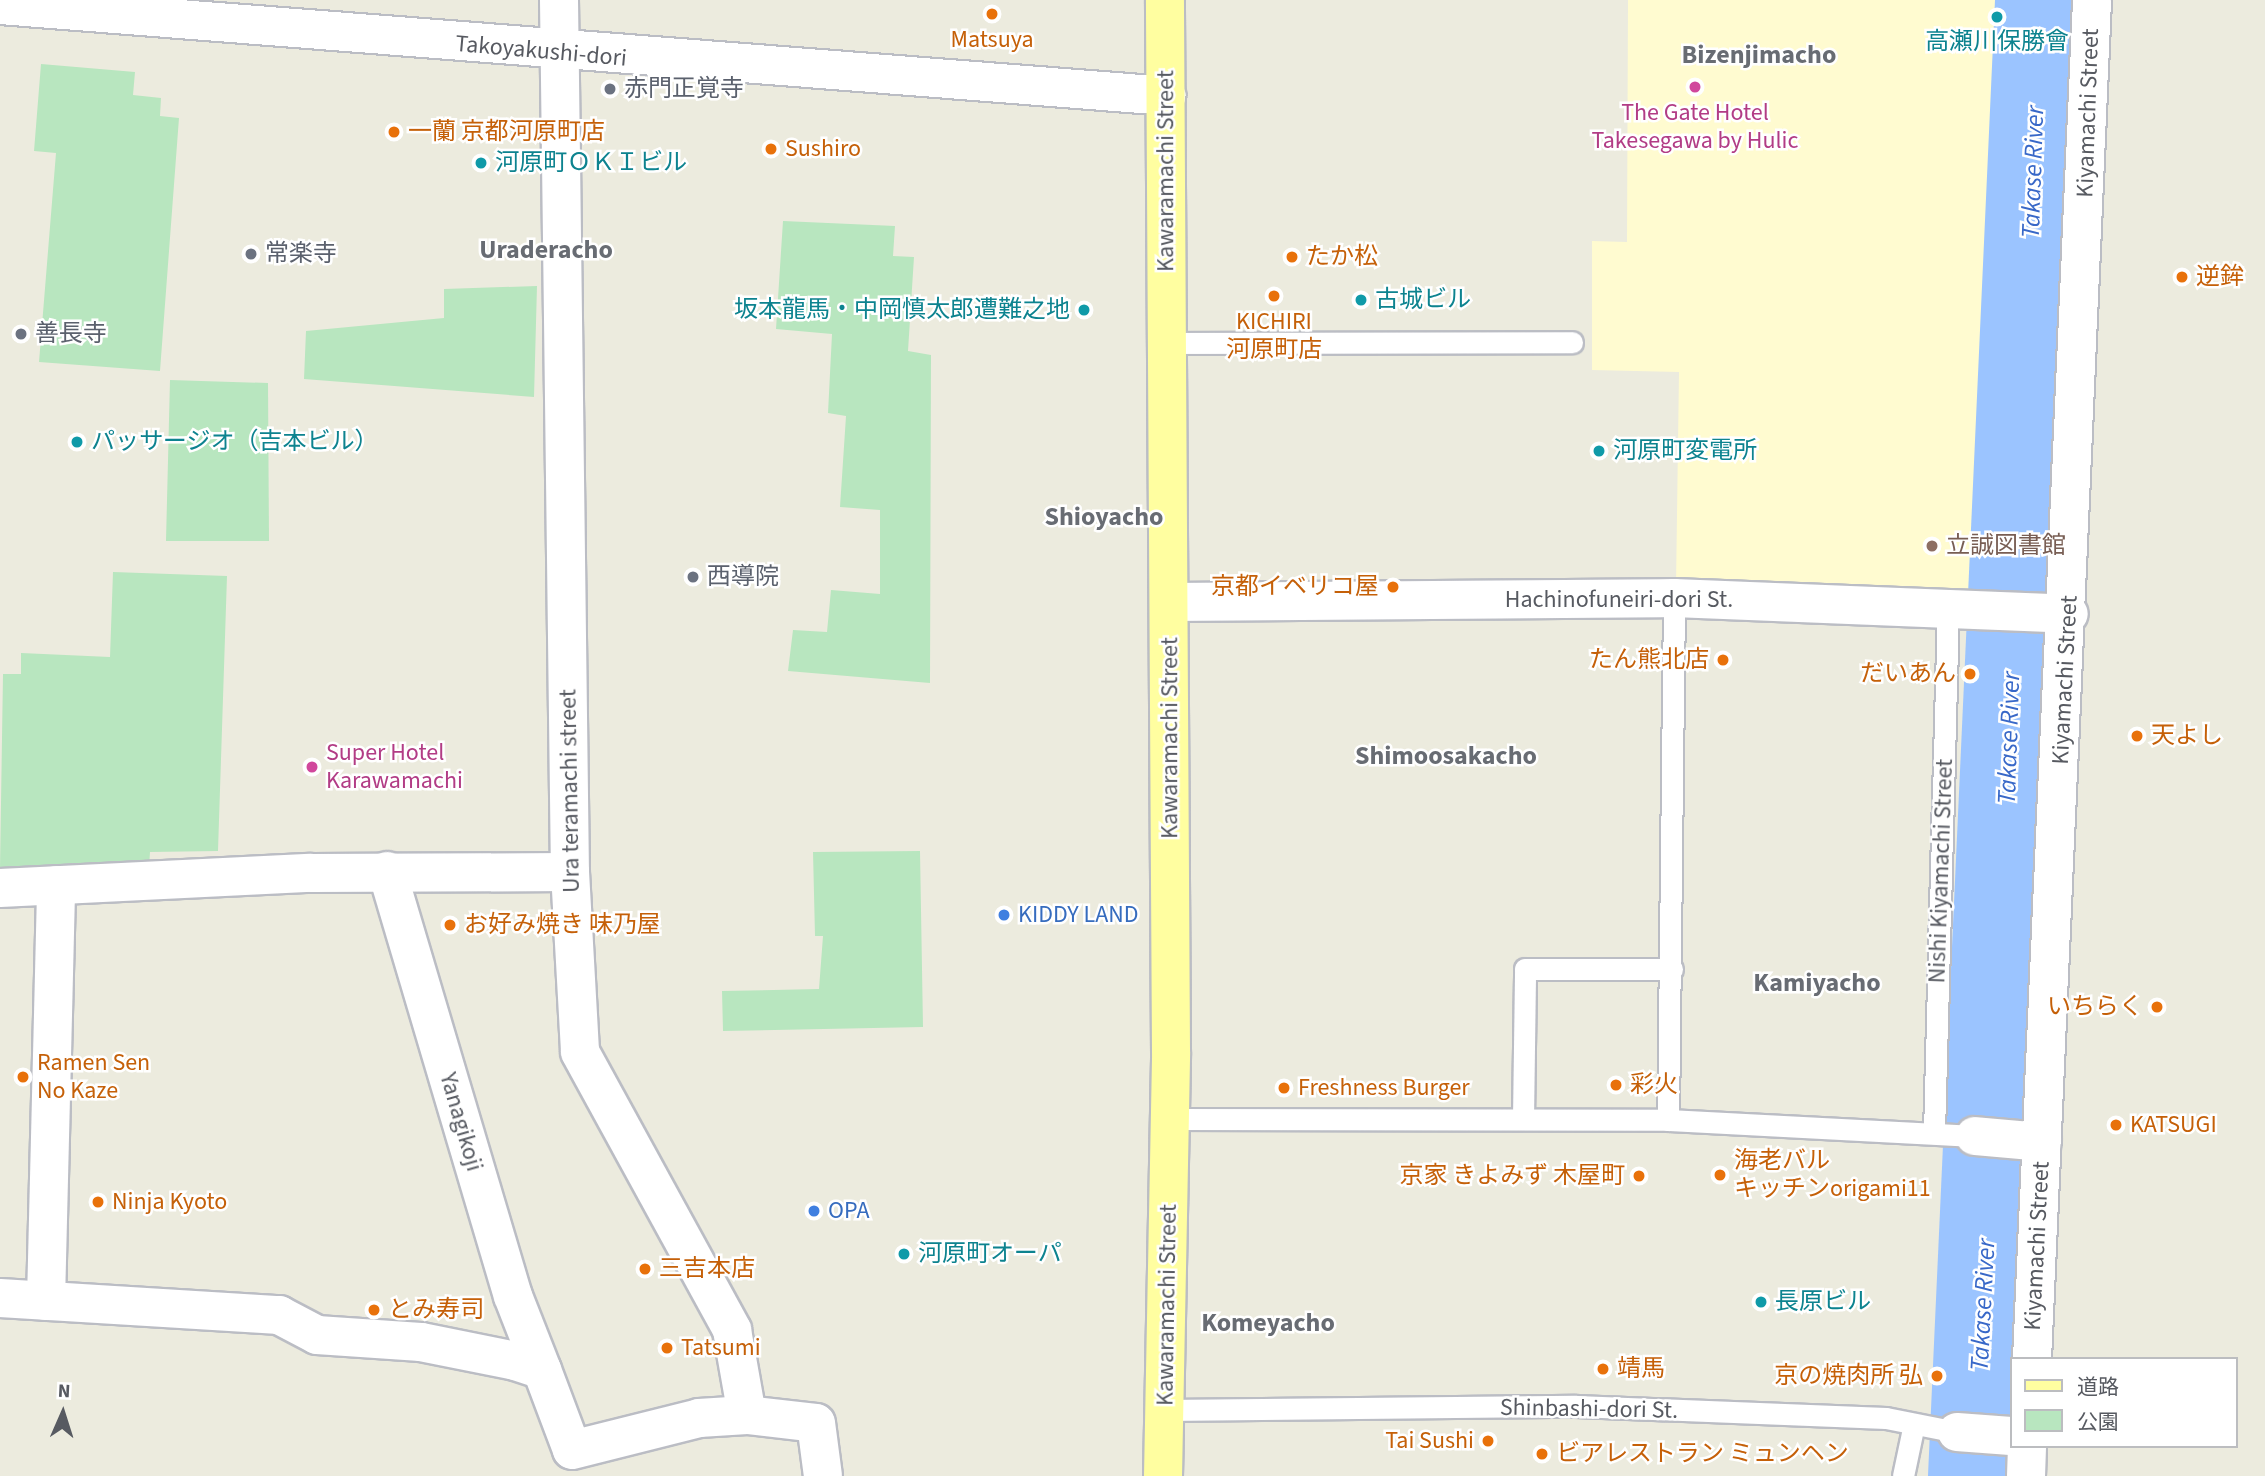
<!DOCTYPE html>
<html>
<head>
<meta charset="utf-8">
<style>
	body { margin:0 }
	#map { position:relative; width:2265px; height:1476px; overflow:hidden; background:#ecebde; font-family:"Source Sans 3","Noto Sans JP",sans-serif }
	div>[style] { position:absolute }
	.commercial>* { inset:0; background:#fffbd0 }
	.green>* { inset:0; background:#b8e6bf }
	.river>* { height:91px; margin:-45.5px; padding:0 45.5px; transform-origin:45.5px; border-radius:45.5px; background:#9bc4ff }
	.roads { filter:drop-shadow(2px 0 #bbbdc4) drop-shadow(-2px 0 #bbbdc4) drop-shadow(0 2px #bbbdc4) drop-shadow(0 -2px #bbbdc4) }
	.lane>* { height:21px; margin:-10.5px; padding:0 10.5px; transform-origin:10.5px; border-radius:10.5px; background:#fff }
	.street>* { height:38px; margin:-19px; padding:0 19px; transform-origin:19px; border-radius:19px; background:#fff }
	.primary>* { height:38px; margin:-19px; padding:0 19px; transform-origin:19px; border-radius:19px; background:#fffea0 }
	.dots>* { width:19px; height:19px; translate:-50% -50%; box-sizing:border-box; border:4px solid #fff; border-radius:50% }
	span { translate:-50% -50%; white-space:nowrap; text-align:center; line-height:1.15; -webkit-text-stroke:5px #fff; paint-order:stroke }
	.food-label { font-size:24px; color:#c56008 }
	.left { translate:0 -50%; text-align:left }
	.right { translate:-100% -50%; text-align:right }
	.culture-label { font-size:24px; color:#0d838f }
	.street-label { font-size:24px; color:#575a61 }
	.worship-label { font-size:24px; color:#5b616d }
	.hotel-label { font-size:24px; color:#b23c85 }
	.education-label { font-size:24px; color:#785e54 }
	.shop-label { font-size:24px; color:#366cbe }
	.neighbourhood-label { font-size:26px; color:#686c73; font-weight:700 }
	.water-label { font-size:26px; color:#3868c8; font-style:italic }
	.legend { position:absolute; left:2010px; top:1357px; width:228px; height:91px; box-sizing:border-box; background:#fff; border:2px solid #bcbdc0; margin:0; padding:9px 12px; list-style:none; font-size:21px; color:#575a61 }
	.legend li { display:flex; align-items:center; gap:14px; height:35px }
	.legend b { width:35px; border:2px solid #bcbdc0 }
	.north { position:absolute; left:28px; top:1378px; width:70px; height:70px; -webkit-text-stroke:5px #fff; paint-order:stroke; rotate:3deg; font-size:19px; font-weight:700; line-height:28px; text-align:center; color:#575a61 }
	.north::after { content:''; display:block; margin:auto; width:24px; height:32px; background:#575a61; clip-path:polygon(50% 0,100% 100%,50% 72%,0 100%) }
</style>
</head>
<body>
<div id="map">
	<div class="commercial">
		<i style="clip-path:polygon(1628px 0,2018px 0,1999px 593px,1676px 586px,1679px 372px,1592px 370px,1592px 241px,1627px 242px)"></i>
	</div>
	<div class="green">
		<i style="clip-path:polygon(41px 64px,135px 72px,133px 95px,161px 98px,160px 116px,179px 118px,160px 371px,39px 362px,56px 153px,34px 151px)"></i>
		<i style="clip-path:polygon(783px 221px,895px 226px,893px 256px,914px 257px,908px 351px,931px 355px,930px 683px,788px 671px,793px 630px,827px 632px,831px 590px,880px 594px,880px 510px,840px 507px,846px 416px,828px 413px,832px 334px,776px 329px)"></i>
		<i style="clip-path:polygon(537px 286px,534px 397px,304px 379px,306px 331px,444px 318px,444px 289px)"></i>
		<i style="clip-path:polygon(170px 380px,268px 383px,269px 541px,166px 541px)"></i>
		<i style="clip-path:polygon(113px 572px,227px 576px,218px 851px,150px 852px,149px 868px,0 868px,3px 674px,21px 674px,21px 653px,110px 657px)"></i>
		<i style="clip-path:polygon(920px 851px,923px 1027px,723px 1031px,722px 991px,819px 989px,823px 936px,815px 936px,813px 852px)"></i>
	</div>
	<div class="river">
		<i style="left:1973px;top:1476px;width:1478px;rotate:-87.4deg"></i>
	</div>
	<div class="roads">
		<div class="lane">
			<i style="left:1168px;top:343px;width:404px;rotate:-0.1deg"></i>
			<i style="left:1170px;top:1119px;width:498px;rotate:0.1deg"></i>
			<i style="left:1668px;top:1120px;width:307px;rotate:3deg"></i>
			<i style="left:1523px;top:1119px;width:150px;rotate:-89.2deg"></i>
			<i style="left:1525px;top:969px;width:147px"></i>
			<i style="left:1668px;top:1120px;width:522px;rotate:-89.34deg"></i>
			<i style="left:1934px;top:1133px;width:524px;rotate:-88.47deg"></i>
			<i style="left:1165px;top:1410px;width:411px;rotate:-0.6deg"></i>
			<i style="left:1576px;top:1406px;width:310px;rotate:2.2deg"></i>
			<i style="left:1886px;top:1418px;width:72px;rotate:11.2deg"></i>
			<i style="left:1903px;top:1476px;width:53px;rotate:-78.1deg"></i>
		</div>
		<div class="street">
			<i style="left:559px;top:0;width:872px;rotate:89.28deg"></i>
			<i style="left:570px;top:872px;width:180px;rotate:86.8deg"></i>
			<i style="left:580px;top:1052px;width:317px;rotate:61.3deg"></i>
			<i style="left:732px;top:1330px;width:86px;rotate:80deg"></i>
			<i style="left:747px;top:1415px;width:69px;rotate:6.6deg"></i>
			<i style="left:816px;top:1423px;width:53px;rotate:82.5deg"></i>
			<i style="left:0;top:5px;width:1170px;rotate:4.46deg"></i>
			<i style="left:1170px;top:602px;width:504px;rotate:-0.45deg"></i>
			<i style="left:1674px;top:598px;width:395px;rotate:2.3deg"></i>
			<i style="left:387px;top:871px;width:443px;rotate:73.5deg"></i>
			<i style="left:513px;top:1296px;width:79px;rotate:68.6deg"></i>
			<i style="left:0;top:888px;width:311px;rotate:-2.8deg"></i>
			<i style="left:311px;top:873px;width:259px;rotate:-0.2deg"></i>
			<i style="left:1975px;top:1136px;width:67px;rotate:5.1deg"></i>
			<i style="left:0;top:1298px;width:280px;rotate:3.5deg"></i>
			<i style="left:279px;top:1315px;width:43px;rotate:27.8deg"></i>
			<i style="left:317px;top:1335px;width:104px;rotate:3.9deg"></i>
			<i style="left:421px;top:1342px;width:96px;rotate:11.4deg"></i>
			<i style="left:515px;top:1361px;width:28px;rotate:18deg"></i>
			<i style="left:542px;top:1370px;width:85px;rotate:69.4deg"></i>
			<i style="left:572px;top:1450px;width:131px;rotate:-14.1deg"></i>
			<i style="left:699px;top:1418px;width:48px;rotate:-3.6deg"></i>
			<i style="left:46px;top:1301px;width:416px;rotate:-88.6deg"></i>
			<i style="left:2032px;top:1359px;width:1360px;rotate:-87.47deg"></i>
			<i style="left:1957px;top:1432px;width:54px;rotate:4.2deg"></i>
			<i style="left:2026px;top:1476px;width:30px;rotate:-88deg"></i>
		</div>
		<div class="primary">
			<i style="left:1163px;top:1476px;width:424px;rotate:-88.9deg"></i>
			<i style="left:1171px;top:1052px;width:1052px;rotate:-90.33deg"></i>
		</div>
	</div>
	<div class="dots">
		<i style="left:992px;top:14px;background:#e8710a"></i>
		<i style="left:1997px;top:17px;background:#0f9aa8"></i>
		<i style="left:1695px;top:87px;background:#d1479c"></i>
		<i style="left:610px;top:89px;background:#6b7280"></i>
		<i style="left:394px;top:132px;background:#e8710a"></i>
		<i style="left:771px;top:149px;background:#e8710a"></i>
		<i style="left:481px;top:163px;background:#0f9aa8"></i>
		<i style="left:251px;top:254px;background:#6b7280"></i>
		<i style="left:1292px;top:257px;background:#e8710a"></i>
		<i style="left:2182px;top:277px;background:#e8710a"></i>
		<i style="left:1274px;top:296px;background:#e8710a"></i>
		<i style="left:1361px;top:300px;background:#0f9aa8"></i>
		<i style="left:1084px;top:310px;background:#0f9aa8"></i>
		<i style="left:21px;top:334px;background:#6b7280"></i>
		<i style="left:77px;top:442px;background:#0f9aa8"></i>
		<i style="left:1599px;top:451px;background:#0f9aa8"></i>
		<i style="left:1932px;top:546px;background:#8d6e63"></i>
		<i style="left:693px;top:577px;background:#6b7280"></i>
		<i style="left:1393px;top:587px;background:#e8710a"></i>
		<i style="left:1723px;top:660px;background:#e8710a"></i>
		<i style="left:1970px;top:674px;background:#e8710a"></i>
		<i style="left:2137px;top:736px;background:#e8710a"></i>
		<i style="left:312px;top:767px;background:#d1479c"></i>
		<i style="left:1004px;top:915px;background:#3f7fe0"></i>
		<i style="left:450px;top:925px;background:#e8710a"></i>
		<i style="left:2157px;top:1007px;background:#e8710a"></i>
		<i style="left:23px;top:1077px;background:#e8710a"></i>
		<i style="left:1616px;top:1085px;background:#e8710a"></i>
		<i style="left:1284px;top:1088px;background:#e8710a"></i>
		<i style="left:2116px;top:1125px;background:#e8710a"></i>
		<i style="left:1720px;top:1175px;background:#e8710a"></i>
		<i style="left:1639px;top:1176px;background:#e8710a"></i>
		<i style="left:98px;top:1202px;background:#e8710a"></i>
		<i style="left:814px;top:1211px;background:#3f7fe0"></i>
		<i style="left:904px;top:1254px;background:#0f9aa8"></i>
		<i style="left:645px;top:1269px;background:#e8710a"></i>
		<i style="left:1761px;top:1302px;background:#0f9aa8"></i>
		<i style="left:374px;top:1310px;background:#e8710a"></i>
		<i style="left:667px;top:1348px;background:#e8710a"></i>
		<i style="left:1603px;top:1369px;background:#e8710a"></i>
		<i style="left:1937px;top:1376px;background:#e8710a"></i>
		<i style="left:1488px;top:1441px;background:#e8710a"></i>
		<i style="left:1542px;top:1454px;background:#e8710a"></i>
	</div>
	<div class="food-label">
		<span style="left:992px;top:40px">Matsuya</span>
		<span class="left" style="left:408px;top:132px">一蘭 京都河原町店</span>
		<span class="left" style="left:785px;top:149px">Sushiro</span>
		<span class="left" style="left:1306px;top:257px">たか松</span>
		<span class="left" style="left:2196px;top:277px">逆鉾</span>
		<span style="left:1274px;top:336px">KICHIRI<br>河原町店</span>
		<span class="right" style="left:1379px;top:587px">京都イベリコ屋</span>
		<span class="right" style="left:1709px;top:660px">たん熊北店</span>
		<span class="right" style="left:1956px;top:674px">だいあん</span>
		<span class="left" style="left:2151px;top:736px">天よし</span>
		<span class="left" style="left:464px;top:925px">お好み焼き 味乃屋</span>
		<span class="right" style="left:2143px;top:1007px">いちらく</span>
		<span class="left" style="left:37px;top:1077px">Ramen Sen<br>No Kaze</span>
		<span class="left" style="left:1630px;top:1085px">彩火</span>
		<span class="left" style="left:1298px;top:1088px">Freshness Burger</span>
		<span class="left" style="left:2130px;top:1125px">KATSUGI</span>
		<span class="left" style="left:1734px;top:1175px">海老バル<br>キッチンorigami11</span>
		<span class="right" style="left:1625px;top:1176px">京家 きよみず 木屋町</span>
		<span class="left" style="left:112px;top:1202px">Ninja Kyoto</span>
		<span class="left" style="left:659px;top:1269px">三吉本店</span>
		<span class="left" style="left:388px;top:1310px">とみ寿司</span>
		<span class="left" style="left:681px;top:1348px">Tatsumi</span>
		<span class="left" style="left:1617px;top:1369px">靖馬</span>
		<span class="right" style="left:1923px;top:1376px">京の焼肉所 弘</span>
		<span class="right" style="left:1474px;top:1441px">Tai Sushi</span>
		<span class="left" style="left:1556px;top:1454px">ビアレストラン ミュンヘン</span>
	</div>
	<div class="culture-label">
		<span style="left:1997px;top:42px">高瀬川保勝會</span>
		<span class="left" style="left:495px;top:163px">河原町ＯＫＩビル</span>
		<span class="left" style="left:1375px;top:300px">古城ビル</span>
		<span class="right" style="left:1070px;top:310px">坂本龍馬・中岡慎太郎遭難之地</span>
		<span class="left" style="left:91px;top:442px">パッサージオ（吉本ビル）</span>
		<span class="left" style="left:1613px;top:451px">河原町変電所</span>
		<span class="left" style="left:918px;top:1254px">河原町オーパ</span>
		<span class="left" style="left:1775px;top:1302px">長原ビル</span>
	</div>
	<div class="street-label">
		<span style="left:541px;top:51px;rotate:5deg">Takoyakushi-dori</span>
		<span style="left:2088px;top:113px;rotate:-88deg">Kiyamachi Street</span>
		<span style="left:1166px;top:171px;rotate:-90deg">Kawaramachi Street</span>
		<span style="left:1619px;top:600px">Hachinofuneiri-dori St.</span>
		<span style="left:2065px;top:680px;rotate:-87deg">Kiyamachi Street</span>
		<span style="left:1170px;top:738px;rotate:-90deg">Kawaramachi Street</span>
		<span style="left:570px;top:791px;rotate:-91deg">Ura teramachi street</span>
		<span style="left:1941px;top:871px;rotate:-88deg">Nishi Kiyamachi Street</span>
		<span style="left:461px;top:1122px;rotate:74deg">Yanagikoji</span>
		<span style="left:2037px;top:1246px;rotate:-87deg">Kiyamachi Street</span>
		<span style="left:1167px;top:1305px;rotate:-89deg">Kawaramachi Street</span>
		<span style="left:1589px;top:1409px;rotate:1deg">Shinbashi-dori St.</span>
	</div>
	<div class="worship-label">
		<span class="left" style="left:624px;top:89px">赤門正覚寺</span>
		<span class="left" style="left:265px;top:254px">常楽寺</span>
		<span class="left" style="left:35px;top:334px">善長寺</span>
		<span class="left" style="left:707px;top:577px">西導院</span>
	</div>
	<div class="hotel-label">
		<span style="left:1695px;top:127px">The Gate Hotel<br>Takesegawa by Hulic</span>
		<span class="left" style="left:326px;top:767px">Super Hotel<br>Karawamachi</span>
	</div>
	<div class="education-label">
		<span class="left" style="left:1946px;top:546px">立誠図書館</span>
	</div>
	<div class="shop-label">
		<span class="left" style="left:1018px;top:915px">KIDDY LAND</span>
		<span class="left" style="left:828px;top:1211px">OPA</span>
	</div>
	<div class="neighbourhood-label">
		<span style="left:1759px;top:55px">Bizenjimacho</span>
		<span style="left:546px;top:250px">Uraderacho</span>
		<span style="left:1104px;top:517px">Shioyacho</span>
		<span style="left:1446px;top:756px">Shimoosakacho</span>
		<span style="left:1817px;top:983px">Kamiyacho</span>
		<span style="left:1268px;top:1323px">Komeyacho</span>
	</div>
	<div class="water-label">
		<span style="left:2033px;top:172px;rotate:-88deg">Takase River</span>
		<span style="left:2009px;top:738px;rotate:-88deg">Takase River</span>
		<span style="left:1983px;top:1305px;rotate:-87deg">Takase River</span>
	</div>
	<ul class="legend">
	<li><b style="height:9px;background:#fffea0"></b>道路</li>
	<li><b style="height:19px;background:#b8e6bf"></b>公園</li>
	</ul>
	<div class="north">N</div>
</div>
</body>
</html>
